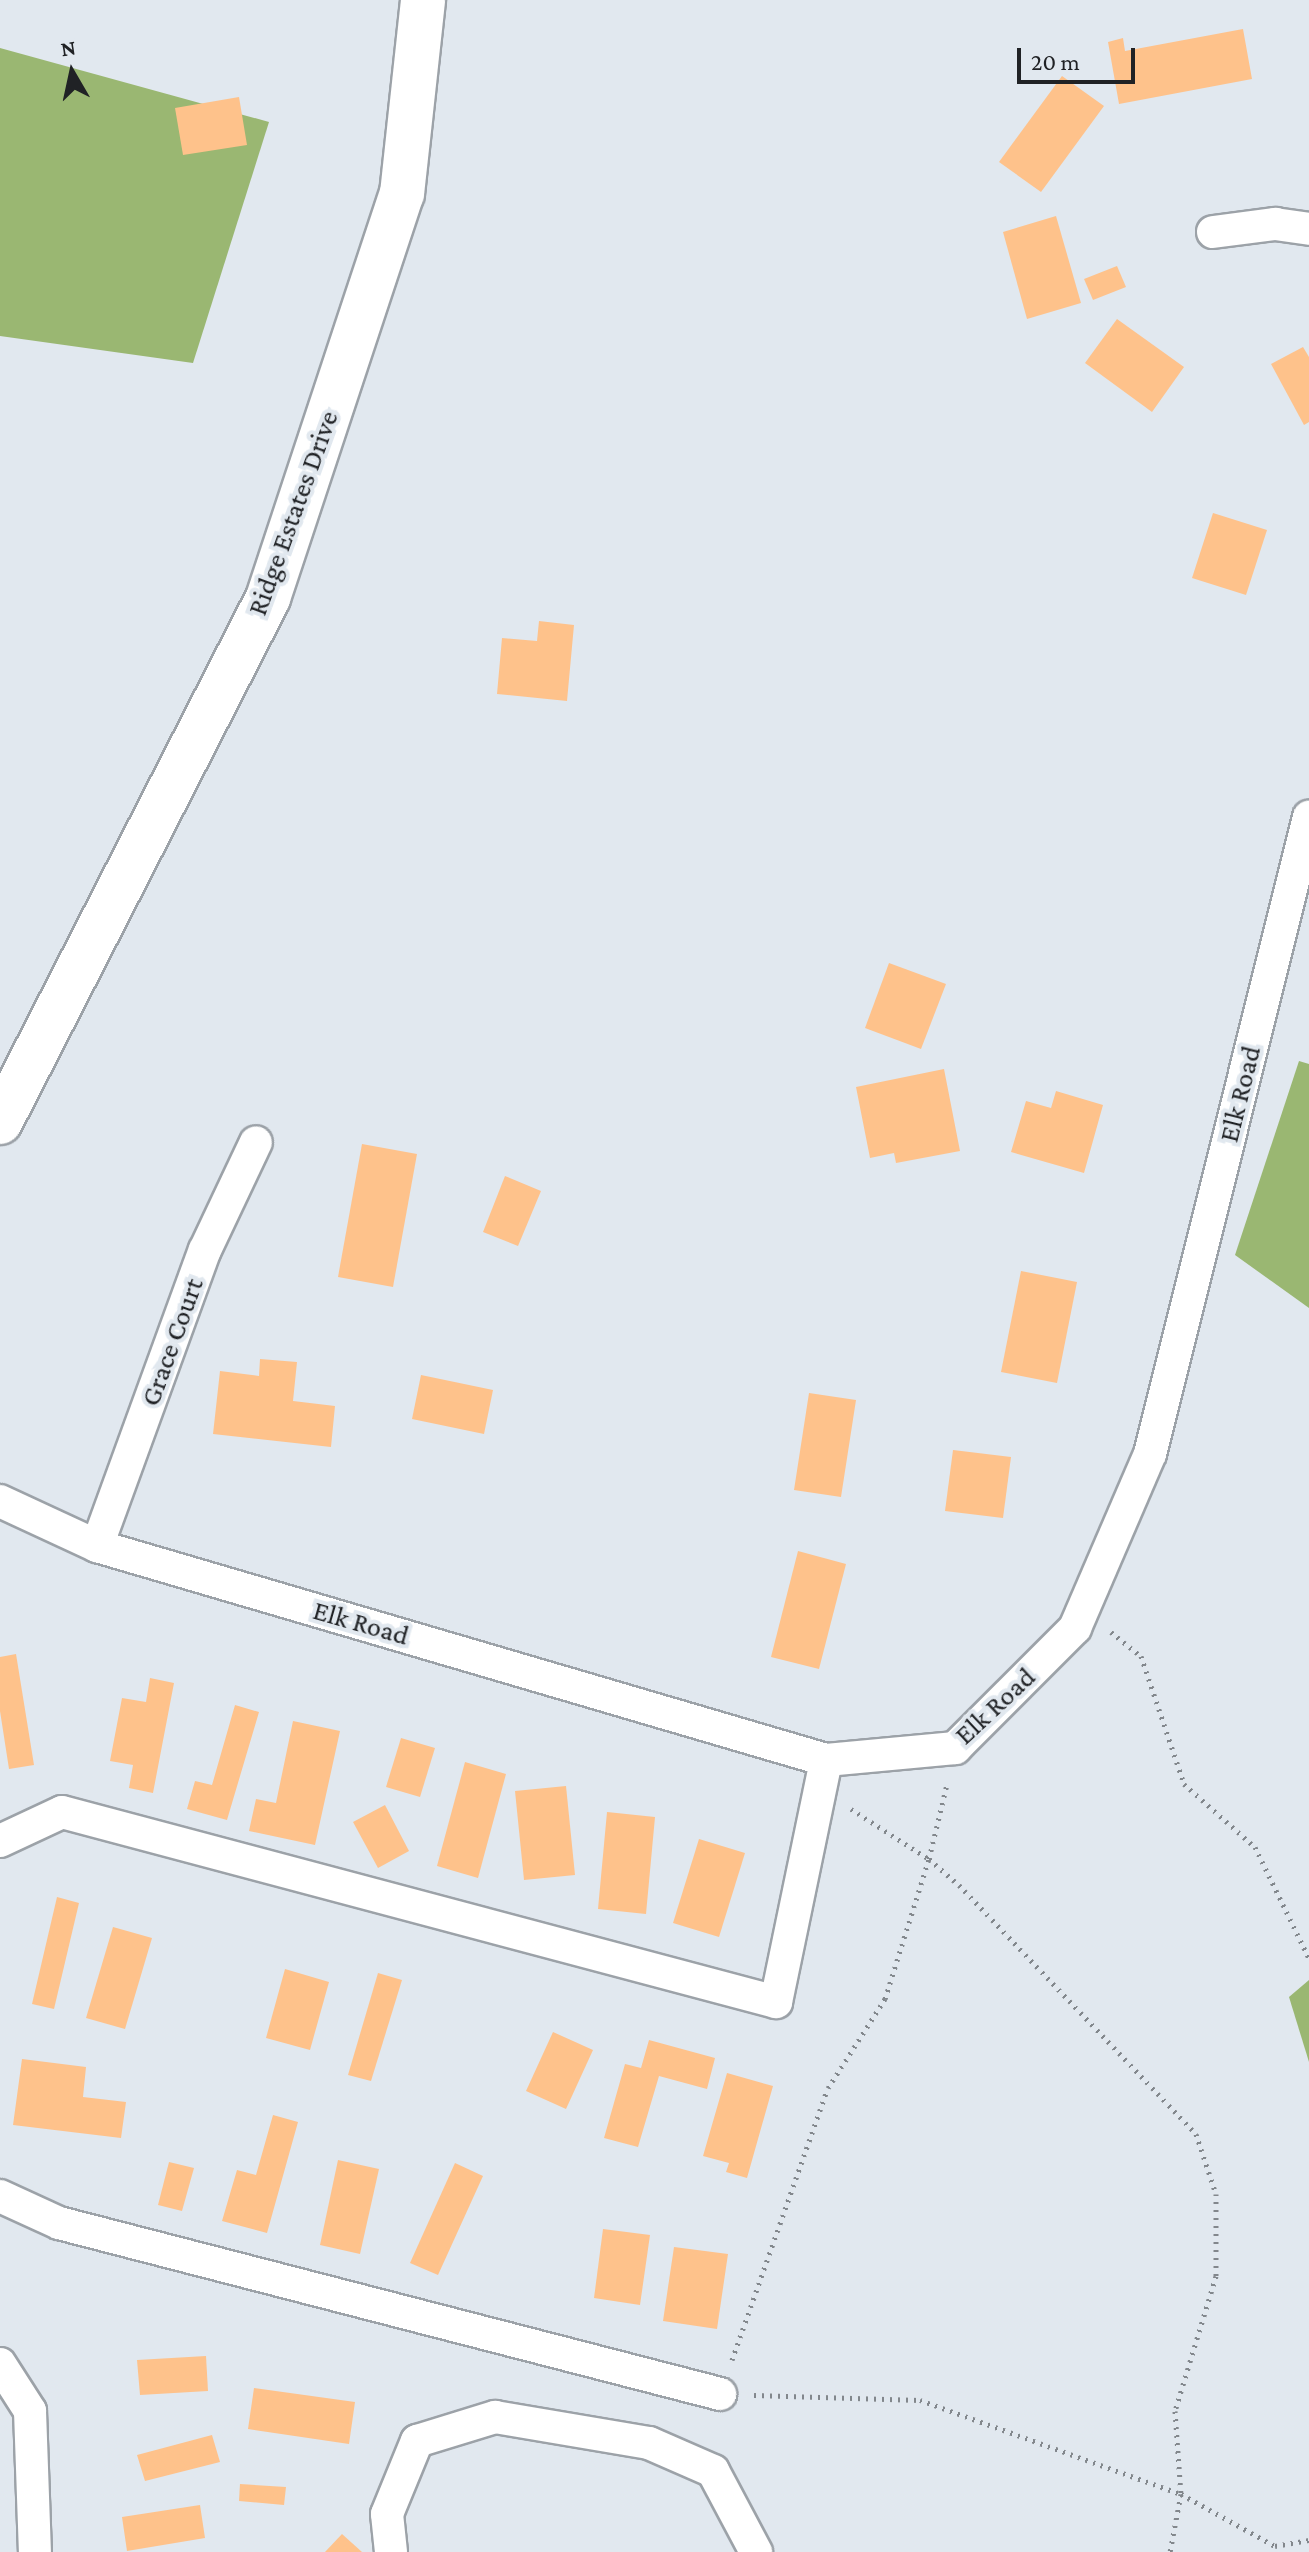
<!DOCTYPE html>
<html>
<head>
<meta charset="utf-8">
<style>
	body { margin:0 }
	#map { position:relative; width:1309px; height:2552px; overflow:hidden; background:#e1e8ef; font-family:"Crimson Pro",serif }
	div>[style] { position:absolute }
	.forest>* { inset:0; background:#9ab772 }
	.building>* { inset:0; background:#fec28b }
	.path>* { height:5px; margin-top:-2.5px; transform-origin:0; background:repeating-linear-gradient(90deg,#82878c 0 2px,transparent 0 8px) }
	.roads { filter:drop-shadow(2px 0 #9ca2a8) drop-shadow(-2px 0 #9ca2a8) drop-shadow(0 2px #9ca2a8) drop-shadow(0 -2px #9ca2a8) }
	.street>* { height:32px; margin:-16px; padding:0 16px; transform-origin:16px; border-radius:16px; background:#fff }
	.secondary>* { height:44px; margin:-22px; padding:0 22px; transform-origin:22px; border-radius:22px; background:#fff }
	span { translate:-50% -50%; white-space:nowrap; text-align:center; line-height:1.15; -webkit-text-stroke:8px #e1e8ef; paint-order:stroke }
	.street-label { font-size:28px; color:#202225 }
	.north { position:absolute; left:32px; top:32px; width:80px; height:80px; -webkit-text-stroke:6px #e1e8ef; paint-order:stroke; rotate:351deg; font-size:22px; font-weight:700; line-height:32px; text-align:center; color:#202225 }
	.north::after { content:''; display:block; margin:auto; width:28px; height:36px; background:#202225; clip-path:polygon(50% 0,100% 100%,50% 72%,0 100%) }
	.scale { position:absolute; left:1017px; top:48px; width:118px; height:36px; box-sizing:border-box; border:4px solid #202225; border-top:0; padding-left:10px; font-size:24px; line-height:28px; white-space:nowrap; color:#202225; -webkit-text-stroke:6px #e1e8ef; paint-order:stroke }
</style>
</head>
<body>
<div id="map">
	<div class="forest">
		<i style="clip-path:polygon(0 48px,269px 122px,193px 363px,0 336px)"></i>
		<i style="clip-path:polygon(1299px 1061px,1309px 1064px,1309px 1308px,1235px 1255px)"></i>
		<i style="clip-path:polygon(1309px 1980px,1309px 2062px,1289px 1997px)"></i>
	</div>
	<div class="building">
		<i style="clip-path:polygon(1243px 29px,1252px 79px,1119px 104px,1108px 42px,1123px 38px,1125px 51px)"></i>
		<i style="clip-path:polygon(1062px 76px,1104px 106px,1041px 192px,999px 162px)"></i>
		<i style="clip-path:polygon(239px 97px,247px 145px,183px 155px,175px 108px)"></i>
		<i style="clip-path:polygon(1056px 216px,1081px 303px,1027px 319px,1003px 232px)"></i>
		<i style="clip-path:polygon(1117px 266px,1126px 287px,1093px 300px,1084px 279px)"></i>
		<i style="clip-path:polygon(1117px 319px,1184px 367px,1152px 412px,1085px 363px)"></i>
		<i style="clip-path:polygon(1303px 347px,1309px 357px,1309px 422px,1304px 425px,1271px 364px)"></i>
		<i style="clip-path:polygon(1213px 513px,1267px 530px,1246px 595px,1192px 578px)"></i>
		<i style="clip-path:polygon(539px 621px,574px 625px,567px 701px,497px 694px,502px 638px,537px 641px)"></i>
		<i style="clip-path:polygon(889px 963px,946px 984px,921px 1049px,865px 1028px)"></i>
		<i style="clip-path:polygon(944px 1069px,960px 1151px,896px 1163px,894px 1153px,870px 1158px,856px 1087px)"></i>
		<i style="clip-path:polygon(1056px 1091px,1103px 1105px,1084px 1173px,1011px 1152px,1026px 1101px,1051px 1108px)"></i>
		<i style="clip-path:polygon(362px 1144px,417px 1154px,393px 1287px,338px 1277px)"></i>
		<i style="clip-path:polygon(505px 1176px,541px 1191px,518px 1246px,483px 1232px)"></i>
		<i style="clip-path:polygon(1021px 1271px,1077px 1282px,1057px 1383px,1001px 1372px)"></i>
		<i style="clip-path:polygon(260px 1359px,297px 1362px,293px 1401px,335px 1406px,331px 1447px,213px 1434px,220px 1371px,259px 1376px)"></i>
		<i style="clip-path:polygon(421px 1375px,493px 1390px,484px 1434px,412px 1419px)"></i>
		<i style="clip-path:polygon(809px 1393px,856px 1400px,841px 1497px,794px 1490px)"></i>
		<i style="clip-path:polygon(953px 1450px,1011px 1457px,1003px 1518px,945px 1511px)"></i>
		<i style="clip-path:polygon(798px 1551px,846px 1564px,819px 1669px,771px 1657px)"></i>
		<i style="clip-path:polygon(16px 1654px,34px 1765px,9px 1769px,0 1711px,0 1657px)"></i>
		<i style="clip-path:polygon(150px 1678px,174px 1683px,153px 1793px,129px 1788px,133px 1765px,110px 1761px,122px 1698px,146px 1702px)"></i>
		<i style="clip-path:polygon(235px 1705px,259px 1712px,227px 1820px,187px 1809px,195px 1781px,212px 1785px)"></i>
		<i style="clip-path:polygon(293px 1721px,340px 1731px,315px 1845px,249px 1831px,256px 1799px,276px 1803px)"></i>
		<i style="clip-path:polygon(401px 1738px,435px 1748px,420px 1797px,386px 1787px)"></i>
		<i style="clip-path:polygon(465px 1762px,506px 1774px,478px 1878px,437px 1866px)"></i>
		<i style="clip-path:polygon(566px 1786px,575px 1875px,524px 1880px,515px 1791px)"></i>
		<i style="clip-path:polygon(385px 1805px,409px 1851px,378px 1868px,353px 1822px)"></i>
		<i style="clip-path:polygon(607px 1812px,655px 1817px,646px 1914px,598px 1909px)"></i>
		<i style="clip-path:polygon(699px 1839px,745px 1853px,719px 1937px,673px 1923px)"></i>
		<i style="clip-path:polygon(57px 1897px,79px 1903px,54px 2009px,32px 2004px)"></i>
		<i style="clip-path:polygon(113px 1927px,152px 1938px,125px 2029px,86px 2018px)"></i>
		<i style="clip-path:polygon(285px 1969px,329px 1982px,310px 2050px,266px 2038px)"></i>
		<i style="clip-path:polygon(378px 1973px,402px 1980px,371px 2081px,348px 2075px)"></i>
		<i style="clip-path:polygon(553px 2032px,593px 2050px,566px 2109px,526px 2091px)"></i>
		<i style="clip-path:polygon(649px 2040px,715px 2058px,707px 2089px,659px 2076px,638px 2147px,604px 2138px,625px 2064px,641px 2068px)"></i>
		<i style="clip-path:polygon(22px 2059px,86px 2067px,83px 2097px,126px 2102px,121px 2138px,13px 2125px)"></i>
		<i style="clip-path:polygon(727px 2073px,773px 2086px,747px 2178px,726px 2172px,729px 2163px,703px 2156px)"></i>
		<i style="clip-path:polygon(273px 2115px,298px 2122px,267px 2233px,222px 2221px,237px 2170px,256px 2175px)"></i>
		<i style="clip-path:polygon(338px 2160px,379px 2169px,360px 2254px,320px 2245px)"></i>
		<i style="clip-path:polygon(169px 2162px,194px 2168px,182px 2211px,158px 2205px)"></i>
		<i style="clip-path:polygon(455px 2163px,483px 2176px,438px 2275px,410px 2263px)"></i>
		<i style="clip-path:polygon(603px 2229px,650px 2235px,640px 2305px,594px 2298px)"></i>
		<i style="clip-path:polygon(674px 2247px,728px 2254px,717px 2329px,663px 2321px)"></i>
		<i style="clip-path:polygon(206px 2356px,208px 2391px,140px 2395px,137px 2360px)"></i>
		<i style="clip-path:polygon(254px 2388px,355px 2402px,349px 2444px,248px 2429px)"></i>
		<i style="clip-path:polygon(212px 2435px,220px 2462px,145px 2481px,137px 2455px)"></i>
		<i style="clip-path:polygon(240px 2484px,286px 2487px,284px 2505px,239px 2501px)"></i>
		<i style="clip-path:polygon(200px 2505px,205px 2538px,127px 2551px,122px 2517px)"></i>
		<i style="clip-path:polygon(342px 2534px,362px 2552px,325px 2552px)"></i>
	</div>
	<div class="path">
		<i style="left:1111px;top:1632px;width:38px;rotate:39deg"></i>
		<i style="left:1141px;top:1656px;width:135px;rotate:71.4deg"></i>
		<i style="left:1184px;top:1784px;width:95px;rotate:41.6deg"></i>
		<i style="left:1255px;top:1847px;width:123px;rotate:64.1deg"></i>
		<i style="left:851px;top:1809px;width:93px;rotate:32.7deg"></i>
		<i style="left:929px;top:1859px;width:40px;rotate:41deg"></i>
		<i style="left:959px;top:1885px;width:344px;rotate:46.4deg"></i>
		<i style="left:1196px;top:2134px;width:63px;rotate:71.6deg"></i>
		<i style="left:1216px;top:2194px;width:82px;rotate:90deg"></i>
		<i style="left:1216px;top:2276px;width:141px;rotate:106.9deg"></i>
		<i style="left:1175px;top:2411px;width:83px;rotate:85.9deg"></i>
		<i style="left:1181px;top:2494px;width:59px;rotate:100.7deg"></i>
		<i style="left:732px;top:2360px;width:288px;rotate:-70.6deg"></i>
		<i style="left:828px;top:2088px;width:106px;rotate:-57.4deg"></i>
		<i style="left:885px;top:1999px;width:147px;rotate:-72.6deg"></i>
		<i style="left:929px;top:1859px;width:77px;rotate:-76.5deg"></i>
		<i style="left:754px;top:2395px;width:166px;rotate:1.7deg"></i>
		<i style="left:920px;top:2400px;width:277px;rotate:19.8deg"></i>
		<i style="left:1181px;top:2494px;width:107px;rotate:29deg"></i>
		<i style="left:1275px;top:2546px;width:35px;rotate:-10deg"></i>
	</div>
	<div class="roads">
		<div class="street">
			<i style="left:1213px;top:232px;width:63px;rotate:-7.4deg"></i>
			<i style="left:1275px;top:224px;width:34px;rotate:8deg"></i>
			<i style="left:0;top:1501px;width:107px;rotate:24.9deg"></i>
			<i style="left:97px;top:1546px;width:760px;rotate:16.36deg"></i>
			<i style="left:826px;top:1760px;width:130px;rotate:-5.3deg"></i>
			<i style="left:955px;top:1748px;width:170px;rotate:-45deg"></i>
			<i style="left:1075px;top:1628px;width:189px;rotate:-66.7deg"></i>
			<i style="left:1150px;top:1454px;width:657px;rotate:-75.98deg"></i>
			<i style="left:97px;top:1546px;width:315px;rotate:-70deg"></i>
			<i style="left:205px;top:1250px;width:119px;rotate:-64.7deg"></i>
			<i style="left:0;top:1841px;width:68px;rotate:-25.1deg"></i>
			<i style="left:62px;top:1812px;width:739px;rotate:14.9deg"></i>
			<i style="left:776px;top:2002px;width:247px;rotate:-78.3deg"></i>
			<i style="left:0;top:2196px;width:65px;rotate:24.6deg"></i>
			<i style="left:59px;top:2223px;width:683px;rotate:14.5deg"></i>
			<i style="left:0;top:2364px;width:56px;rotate:57.4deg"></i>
			<i style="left:30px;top:2411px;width:141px;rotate:88deg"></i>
			<i style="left:391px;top:2552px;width:38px;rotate:-96deg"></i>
			<i style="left:387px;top:2514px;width:79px;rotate:-67.7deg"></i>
			<i style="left:417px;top:2441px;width:82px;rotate:-17.1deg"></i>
			<i style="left:495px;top:2417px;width:156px;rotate:9.6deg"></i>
			<i style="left:649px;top:2443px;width:70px;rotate:23.6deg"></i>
			<i style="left:713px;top:2471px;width:92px;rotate:62deg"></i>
		</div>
		<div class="secondary">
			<i style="left:0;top:1122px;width:589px;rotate:-62.91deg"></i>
			<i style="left:268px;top:598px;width:426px;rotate:-71.7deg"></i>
			<i style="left:402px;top:194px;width:195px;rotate:-83.8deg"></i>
		</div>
	</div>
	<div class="street-label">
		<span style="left:293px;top:513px;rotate:-70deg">Ridge Estates Drive</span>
		<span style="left:1240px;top:1094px;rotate:-76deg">Elk Road</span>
		<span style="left:172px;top:1342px;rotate:-70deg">Grace Court</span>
		<span style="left:361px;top:1623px;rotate:16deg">Elk Road</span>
		<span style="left:995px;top:1706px;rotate:-43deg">Elk Road</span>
	</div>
	<div class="north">N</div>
	<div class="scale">20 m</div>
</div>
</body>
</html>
